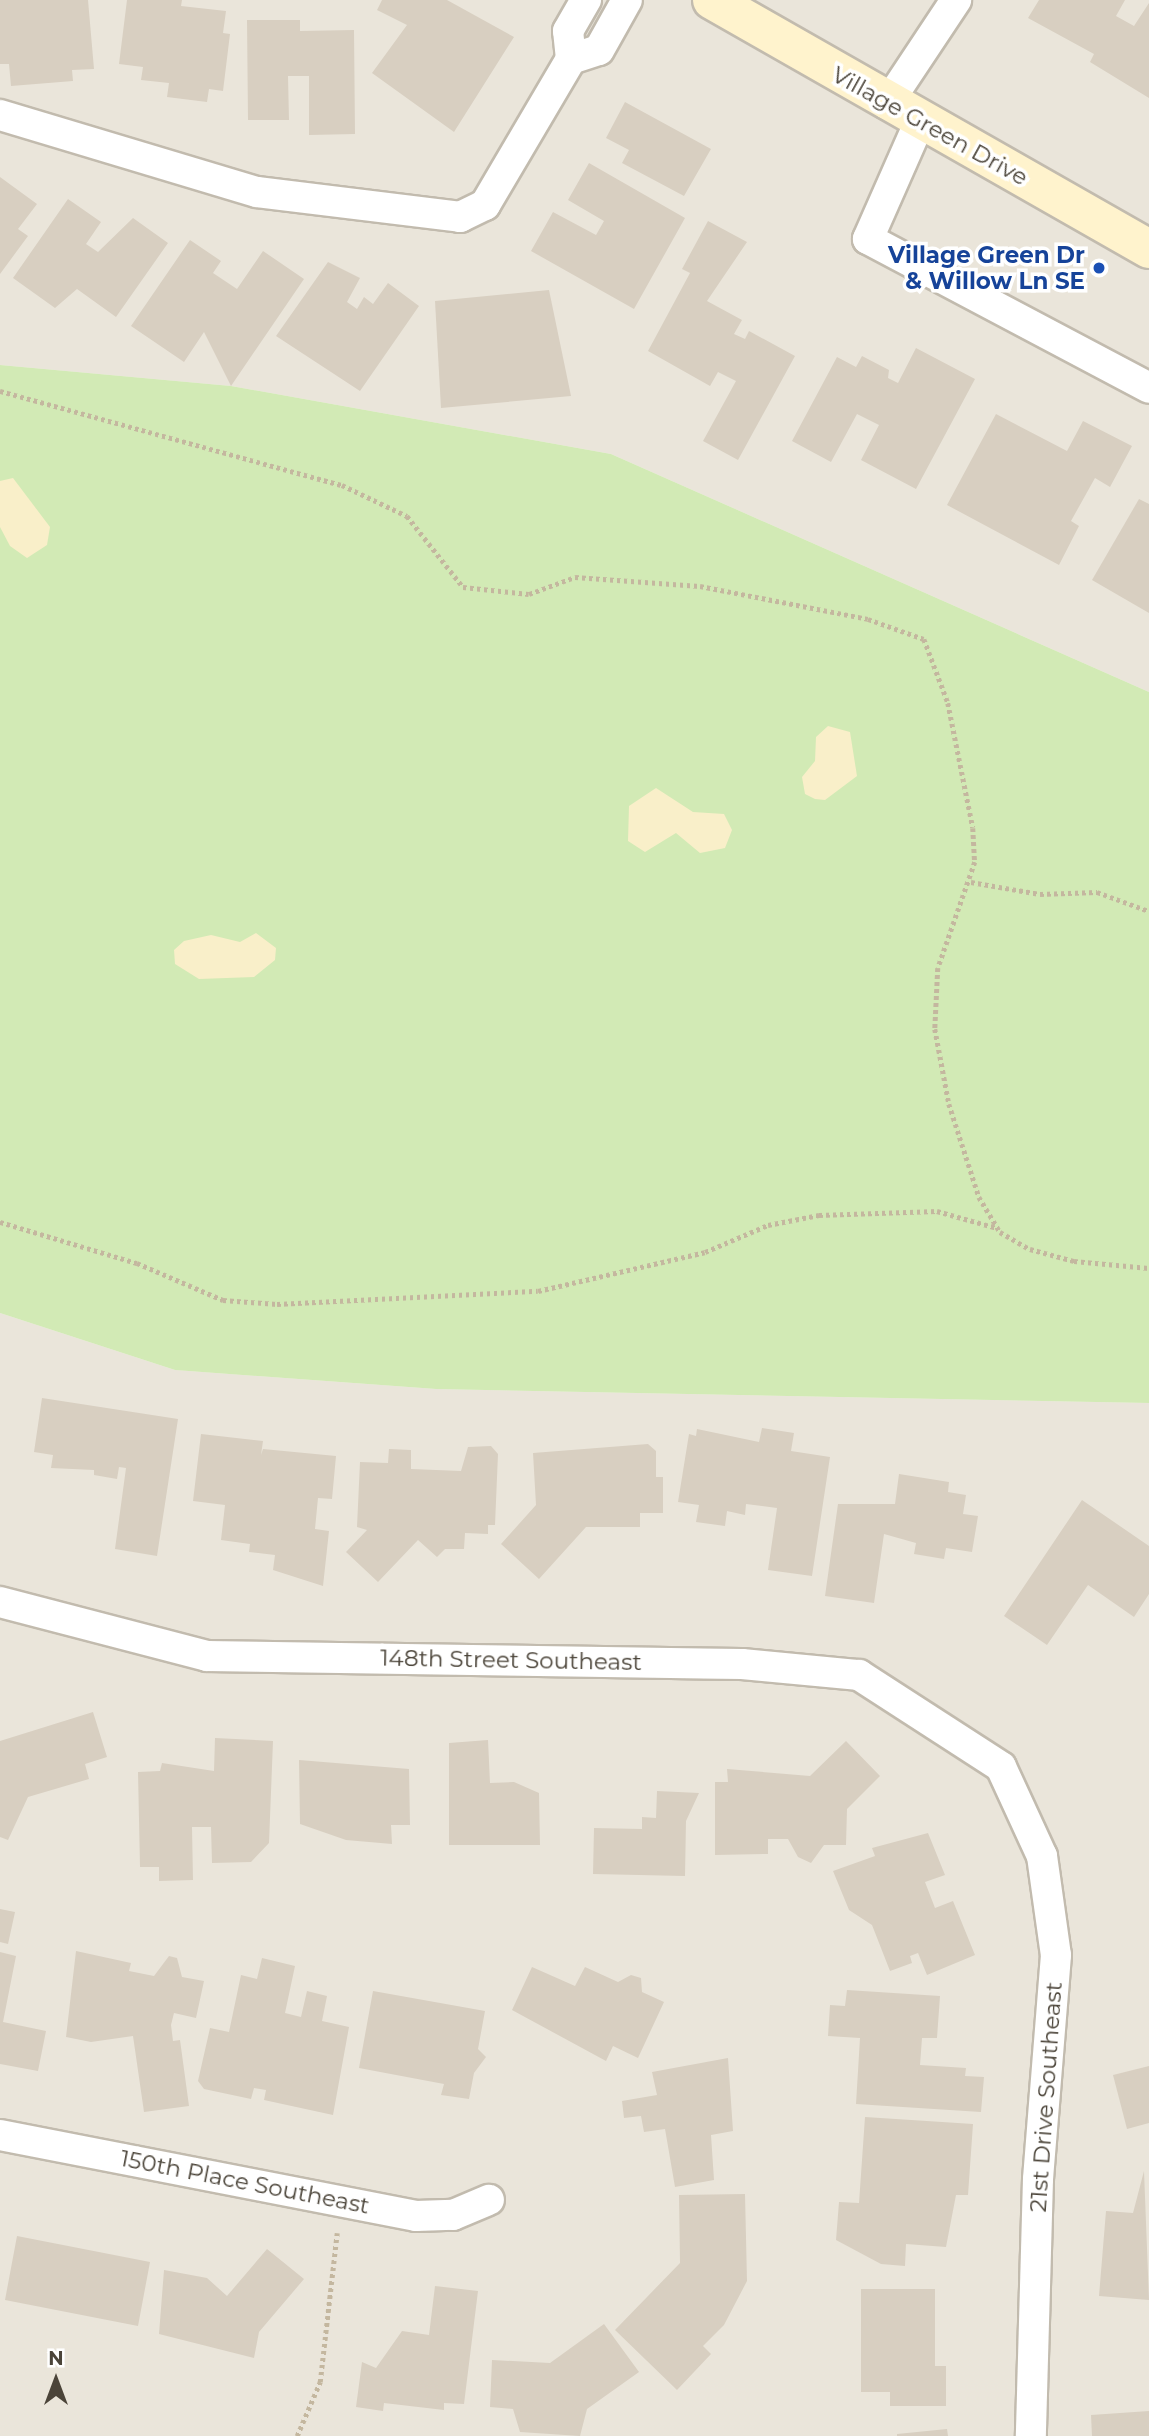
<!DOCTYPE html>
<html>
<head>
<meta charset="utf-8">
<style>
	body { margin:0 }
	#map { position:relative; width:1149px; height:2436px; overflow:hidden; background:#f6f3ec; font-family:Montserrat,sans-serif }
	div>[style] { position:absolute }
	.residential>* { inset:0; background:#eae5da }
	.green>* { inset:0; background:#d2eab5 }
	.sand>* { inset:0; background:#f9efc9 }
	.building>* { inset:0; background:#d8cfc1 }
	.path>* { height:4.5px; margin-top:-2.25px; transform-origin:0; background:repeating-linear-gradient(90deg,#c4b79f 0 3.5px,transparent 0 7px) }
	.roads { filter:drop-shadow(2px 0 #c2bbae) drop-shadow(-2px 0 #c2bbae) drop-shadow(0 2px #c2bbae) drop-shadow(0 -2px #c2bbae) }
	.street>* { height:30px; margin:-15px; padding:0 15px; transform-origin:15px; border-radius:15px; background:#fff }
	.secondary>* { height:38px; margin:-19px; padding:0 19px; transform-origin:19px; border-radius:19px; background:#fff3cd }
	.dots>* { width:19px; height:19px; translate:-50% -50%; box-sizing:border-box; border:4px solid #fff; border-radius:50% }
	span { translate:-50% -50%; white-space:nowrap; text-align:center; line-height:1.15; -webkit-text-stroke:7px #fff; paint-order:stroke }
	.street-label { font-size:23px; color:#4b4439 }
	.transit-label { font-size:23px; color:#164399; font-weight:700 }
	.right { translate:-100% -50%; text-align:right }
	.north { position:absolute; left:21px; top:2345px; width:70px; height:70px; -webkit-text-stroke:5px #fff; paint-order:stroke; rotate:0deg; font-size:19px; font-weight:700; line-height:28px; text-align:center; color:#4b4439 }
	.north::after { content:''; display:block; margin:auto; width:24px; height:32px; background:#4b4439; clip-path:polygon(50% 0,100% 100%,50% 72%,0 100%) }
</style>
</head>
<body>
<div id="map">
	<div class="residential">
		<i style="clip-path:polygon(0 0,1149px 0,1149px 692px,611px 454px,231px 386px,0 365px)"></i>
		<i style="clip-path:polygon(0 1313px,175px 1370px,436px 1389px,1149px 1403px,1149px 2436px,0 2436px)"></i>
	</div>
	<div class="green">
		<i style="clip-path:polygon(0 365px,231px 386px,611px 454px,1149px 692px,1149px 1403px,436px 1389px,175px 1370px,0 1313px)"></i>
	</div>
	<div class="sand">
		<i style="clip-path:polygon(13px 478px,50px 527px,47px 545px,27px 558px,10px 546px,0 527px,0 481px)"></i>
		<i style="clip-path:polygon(828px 726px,850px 732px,857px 776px,825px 800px,815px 799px,805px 794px,802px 777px,815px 761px,816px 737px)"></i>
		<i style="clip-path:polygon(656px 788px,693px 812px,724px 814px,732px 830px,725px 848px,700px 853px,676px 833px,645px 852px,628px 841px,629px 806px)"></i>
		<i style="clip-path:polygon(256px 933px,276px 948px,275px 960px,254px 977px,199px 979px,175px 964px,174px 950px,184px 941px,211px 935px,240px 942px)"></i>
	</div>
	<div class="building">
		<i style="clip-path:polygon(0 0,88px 0,94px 69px,72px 70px,73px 81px,11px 86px,9px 64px,0 64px)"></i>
		<i style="clip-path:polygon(127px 0,182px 0,181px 6px,226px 11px,223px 33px,230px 34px,223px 91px,209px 89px,207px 102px,167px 97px,169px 83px,141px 80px,143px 67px,119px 64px)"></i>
		<i style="clip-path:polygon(382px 0,447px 0,514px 37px,454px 132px,372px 73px,407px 25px,377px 10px)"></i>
		<i style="clip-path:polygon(1039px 0,1125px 0,1116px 16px,1134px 26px,1149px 3px,1149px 98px,1090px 62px,1094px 54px,1028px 18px)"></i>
		<i style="clip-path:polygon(247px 20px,300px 20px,300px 31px,354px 30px,355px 134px,309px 135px,309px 76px,288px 76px,289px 120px,248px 120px)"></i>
		<i style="clip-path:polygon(625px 102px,711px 149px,684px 196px,622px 163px,629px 150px,606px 138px)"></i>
		<i style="clip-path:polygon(589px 163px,685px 218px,634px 309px,531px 251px,553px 212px,596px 235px,604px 221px,568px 200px)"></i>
		<i style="clip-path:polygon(0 177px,37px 204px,18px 229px,28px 236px,0 274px)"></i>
		<i style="clip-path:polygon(68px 199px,101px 222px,86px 244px,98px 252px,133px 218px,168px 243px,116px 317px,77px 289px,55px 308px,13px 278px)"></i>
		<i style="clip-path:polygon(708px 221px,747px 242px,707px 301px,742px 320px,734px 334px,745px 339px,749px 331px,795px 356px,738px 460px,703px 441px,736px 381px,718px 372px,710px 386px,648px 351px,690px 273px,682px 269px)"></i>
		<i style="clip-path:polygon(190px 240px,221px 261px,213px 273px,237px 289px,263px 251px,304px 279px,231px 386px,204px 332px,184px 362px,131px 326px)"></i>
		<i style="clip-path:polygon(328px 262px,360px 278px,347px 302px,357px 309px,364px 297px,373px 304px,388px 283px,419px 306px,360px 391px,276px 336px)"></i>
		<i style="clip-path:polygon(549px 290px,571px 396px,441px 408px,435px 301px)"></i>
		<i style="clip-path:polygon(916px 348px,975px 379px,916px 489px,861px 460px,879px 425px,857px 414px,831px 462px,792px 441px,837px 357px,856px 367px,862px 356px,889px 370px,888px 378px,898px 383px)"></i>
		<i style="clip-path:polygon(996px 414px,1067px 451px,1083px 421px,1132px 446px,1110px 487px,1095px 478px,1071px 521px,1079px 526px,1059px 565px,947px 505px)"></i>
		<i style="clip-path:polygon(1139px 499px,1149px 504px,1149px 613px,1092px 580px)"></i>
		<i style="clip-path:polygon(42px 1398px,178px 1419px,157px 1556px,115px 1549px,126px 1468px,119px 1467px,117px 1479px,94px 1475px,94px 1470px,51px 1468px,53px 1455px,34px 1452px)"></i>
		<i style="clip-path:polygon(762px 1428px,794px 1433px,791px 1451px,830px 1457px,812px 1576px,768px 1570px,777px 1508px,746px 1504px,745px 1515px,727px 1511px,725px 1526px,696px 1522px,699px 1505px,678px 1502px,689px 1434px,696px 1436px,697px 1429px,759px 1442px)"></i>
		<i style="clip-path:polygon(201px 1434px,263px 1441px,261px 1455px,263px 1449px,336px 1456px,332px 1499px,318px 1498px,315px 1529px,329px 1531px,323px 1586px,273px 1570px,275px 1555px,249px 1552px,250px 1544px,221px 1540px,225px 1505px,193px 1501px)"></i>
		<i style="clip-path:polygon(648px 1444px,656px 1451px,656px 1477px,663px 1477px,663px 1513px,640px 1513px,640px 1527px,586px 1527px,539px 1579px,501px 1544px,536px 1505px,533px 1453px)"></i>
		<i style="clip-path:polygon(491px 1446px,498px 1454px,495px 1525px,488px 1525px,488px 1534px,465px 1533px,464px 1549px,445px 1549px,437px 1557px,418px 1540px,378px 1582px,346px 1552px,367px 1530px,357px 1527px,360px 1462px,388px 1463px,389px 1449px,411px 1450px,411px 1469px,461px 1471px,468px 1447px)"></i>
		<i style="clip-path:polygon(899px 1474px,949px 1482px,948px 1492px,966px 1495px,963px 1514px,978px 1516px,972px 1552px,946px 1548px,944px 1559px,914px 1554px,916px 1543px,884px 1534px,874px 1603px,825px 1596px,838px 1504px,895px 1504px)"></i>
		<i style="clip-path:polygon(1082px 1500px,1149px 1546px,1149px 1594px,1134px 1617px,1088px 1585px,1047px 1645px,1004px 1616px)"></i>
		<i style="clip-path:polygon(93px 1712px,107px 1757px,85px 1764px,89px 1779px,28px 1797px,8px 1840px,0 1837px,0 1741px)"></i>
		<i style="clip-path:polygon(215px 1738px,273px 1741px,269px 1843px,251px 1862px,212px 1863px,211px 1827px,192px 1827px,193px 1880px,159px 1881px,159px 1867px,140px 1867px,138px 1772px,160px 1771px,162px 1763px,214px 1771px)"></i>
		<i style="clip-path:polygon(488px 1740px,490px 1783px,514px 1782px,539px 1793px,540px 1845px,449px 1845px,449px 1743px)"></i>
		<i style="clip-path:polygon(846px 1741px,880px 1776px,847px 1809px,846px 1845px,824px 1845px,811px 1863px,798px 1857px,788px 1839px,768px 1839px,768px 1854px,715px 1855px,715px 1782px,728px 1782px,727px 1769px,810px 1776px)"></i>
		<i style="clip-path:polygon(299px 1760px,409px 1769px,410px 1825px,391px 1825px,392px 1844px,346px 1840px,300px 1824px)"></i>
		<i style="clip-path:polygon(657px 1791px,699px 1793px,686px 1821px,685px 1876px,593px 1874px,594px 1828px,642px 1829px,642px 1817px,656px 1818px)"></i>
		<i style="clip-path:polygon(928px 1833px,945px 1875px,925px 1882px,935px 1908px,953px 1901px,975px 1955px,927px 1975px,918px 1953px,910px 1956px,912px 1963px,890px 1971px,872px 1925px,849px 1910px,833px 1871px,875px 1856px,872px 1848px)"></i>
		<i style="clip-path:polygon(0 1909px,15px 1912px,8px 1944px,0 1942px)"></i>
		<i style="clip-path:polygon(76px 1951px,131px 1963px,129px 1971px,154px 1976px,169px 1956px,177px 1958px,182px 1977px,204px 1981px,196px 2018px,174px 2013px,171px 2025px,173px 2041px,180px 2040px,189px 2106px,144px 2112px,133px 2036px,91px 2042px,66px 2037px)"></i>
		<i style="clip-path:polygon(0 1952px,16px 1956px,3px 2022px,46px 2031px,38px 2071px,0 2064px)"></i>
		<i style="clip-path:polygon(262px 1958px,295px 1966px,285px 2013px,301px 2017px,307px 1991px,327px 1996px,322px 2021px,349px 2027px,333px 2115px,264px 2100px,266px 2090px,254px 2088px,251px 2099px,204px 2089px,198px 2081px,210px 2028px,229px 2032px,241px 1975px,257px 1979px)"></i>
		<i style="clip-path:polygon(532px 1967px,575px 1986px,585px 1967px,618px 1982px,631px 1975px,641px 1978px,642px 1992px,664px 2002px,638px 2058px,613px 2046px,606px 2061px,512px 2010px)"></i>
		<i style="clip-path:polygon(847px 1990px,940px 1996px,937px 2038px,922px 2038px,920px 2065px,966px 2068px,965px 2076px,984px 2077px,981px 2112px,856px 2104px,860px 2038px,828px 2036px,830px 2005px,845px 2006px)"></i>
		<i style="clip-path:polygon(373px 1991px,485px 2011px,478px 2049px,486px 2057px,474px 2073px,469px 2099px,441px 2095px,444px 2084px,359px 2068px)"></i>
		<i style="clip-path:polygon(728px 2058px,733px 2131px,711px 2135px,714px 2180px,675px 2187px,665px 2129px,644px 2132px,641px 2116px,624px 2118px,622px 2101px,657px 2095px,652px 2072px)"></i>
		<i style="clip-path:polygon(1149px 2066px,1149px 2123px,1127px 2129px,1113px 2075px)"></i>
		<i style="clip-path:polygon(865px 2117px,973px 2124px,968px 2195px,956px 2195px,946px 2247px,906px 2244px,905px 2266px,881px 2264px,836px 2240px,839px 2202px,859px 2203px)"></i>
		<i style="clip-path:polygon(1144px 2171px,1149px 2300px,1099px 2296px,1106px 2211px,1133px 2213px)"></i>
		<i style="clip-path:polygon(745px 2194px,747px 2281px,724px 2325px,703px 2346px,711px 2354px,677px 2390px,615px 2330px,680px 2263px,679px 2195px)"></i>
		<i style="clip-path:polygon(17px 2236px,150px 2262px,138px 2326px,5px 2300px)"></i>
		<i style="clip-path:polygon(267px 2249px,304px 2279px,259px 2332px,254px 2358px,159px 2334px,164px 2270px,207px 2278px,227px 2296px)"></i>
		<i style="clip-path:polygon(435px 2286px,478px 2291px,464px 2404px,444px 2403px,444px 2410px,384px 2403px,383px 2411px,356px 2407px,362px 2362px,376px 2368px,402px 2331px,429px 2335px)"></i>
		<i style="clip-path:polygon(861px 2289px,935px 2289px,935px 2366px,946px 2366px,946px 2406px,890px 2406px,890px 2392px,861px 2392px)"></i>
		<i style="clip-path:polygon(604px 2324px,639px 2372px,587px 2409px,580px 2436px,520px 2432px,513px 2409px,490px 2407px,492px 2360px,550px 2363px)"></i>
		<i style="clip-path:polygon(1149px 2411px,1149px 2436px,1092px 2436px,1091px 2415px)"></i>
		<i style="clip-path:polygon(947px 2429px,948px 2436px,897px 2436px,897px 2434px)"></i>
	</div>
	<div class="path">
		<i style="left:0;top:391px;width:355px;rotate:15.4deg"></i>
		<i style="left:342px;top:485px;width:72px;rotate:25.5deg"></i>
		<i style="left:407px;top:516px;width:90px;rotate:51.7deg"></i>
		<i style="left:463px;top:587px;width:66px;rotate:6.1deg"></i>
		<i style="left:529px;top:594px;width:49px;rotate:-20.3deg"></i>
		<i style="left:575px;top:577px;width:125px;rotate:4.1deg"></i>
		<i style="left:700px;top:586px;width:171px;rotate:11.1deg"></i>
		<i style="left:868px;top:619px;width:59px;rotate:19.7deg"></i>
		<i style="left:924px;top:639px;width:68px;rotate:69.4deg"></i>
		<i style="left:948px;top:703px;width:127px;rotate:78.7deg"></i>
		<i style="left:973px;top:828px;width:34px;rotate:87deg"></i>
		<i style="left:975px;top:862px;width:112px;rotate:109.2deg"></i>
		<i style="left:938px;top:968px;width:61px;rotate:92.8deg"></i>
		<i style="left:935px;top:1029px;width:76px;rotate:79.4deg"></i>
		<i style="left:949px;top:1104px;width:98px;rotate:72.1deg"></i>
		<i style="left:979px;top:1197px;width:41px;rotate:59deg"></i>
		<i style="left:1000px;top:1232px;width:34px;rotate:30deg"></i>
		<i style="left:1030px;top:1249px;width:46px;rotate:15.3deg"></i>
		<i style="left:1074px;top:1261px;width:75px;rotate:5.3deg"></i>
		<i style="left:971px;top:882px;width:70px;rotate:9.9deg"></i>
		<i style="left:1040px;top:894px;width:57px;rotate:-2deg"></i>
		<i style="left:1097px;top:892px;width:55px;rotate:20.1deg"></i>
		<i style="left:0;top:1222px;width:143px;rotate:16.7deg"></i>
		<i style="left:137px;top:1263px;width:94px;rotate:23.3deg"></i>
		<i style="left:223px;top:1300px;width:54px;rotate:4.2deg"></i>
		<i style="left:277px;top:1304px;width:261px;rotate:-2.9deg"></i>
		<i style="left:538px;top:1291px;width:171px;rotate:-13.1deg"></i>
		<i style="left:705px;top:1252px;width:69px;rotate:-23.2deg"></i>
		<i style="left:768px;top:1225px;width:52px;rotate:-11.1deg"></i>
		<i style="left:819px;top:1215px;width:118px;rotate:-1.9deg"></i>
		<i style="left:937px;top:1211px;width:62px;rotate:15.8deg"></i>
		<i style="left:297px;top:2436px;width:59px;rotate:-66.9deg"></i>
		<i style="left:320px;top:2382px;width:150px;rotate:-83.5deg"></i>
	</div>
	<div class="roads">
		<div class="street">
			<i style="left:571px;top:59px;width:29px;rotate:-18deg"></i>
			<i style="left:599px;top:50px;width:57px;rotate:-60.8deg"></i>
			<i style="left:887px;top:104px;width:125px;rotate:-56.4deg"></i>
			<i style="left:0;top:115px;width:268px;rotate:16.7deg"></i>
			<i style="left:257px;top:192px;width:205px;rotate:7deg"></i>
			<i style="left:460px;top:217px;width:28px;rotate:-26deg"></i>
			<i style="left:485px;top:205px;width:169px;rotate:-59.5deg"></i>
			<i style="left:571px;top:59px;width:28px;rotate:-96deg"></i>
			<i style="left:568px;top:31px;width:36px;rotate:-60deg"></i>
			<i style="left:920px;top:121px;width:129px;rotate:113.8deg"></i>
			<i style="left:868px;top:239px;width:318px;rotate:27.9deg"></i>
			<i style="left:0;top:1602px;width:214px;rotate:14.6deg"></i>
			<i style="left:207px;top:1656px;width:535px;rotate:0.86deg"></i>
			<i style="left:742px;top:1664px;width:118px;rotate:5.4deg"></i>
			<i style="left:859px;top:1675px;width:169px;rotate:32.9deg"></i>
			<i style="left:1001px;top:1767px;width:98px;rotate:65.3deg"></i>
			<i style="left:1042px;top:1856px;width:100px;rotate:82deg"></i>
			<i style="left:1056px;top:1955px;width:225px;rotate:94.6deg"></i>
			<i style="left:1038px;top:2179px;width:257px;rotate:91.6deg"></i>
			<i style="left:0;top:2135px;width:424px;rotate:11deg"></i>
			<i style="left:416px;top:2216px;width:37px;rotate:-2deg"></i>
			<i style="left:453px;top:2215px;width:39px;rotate:-23deg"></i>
		</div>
		<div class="secondary">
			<i style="left:712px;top:0;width:503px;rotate:29.67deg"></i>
		</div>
	</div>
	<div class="dots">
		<i style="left:1099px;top:268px;background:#1a4fb4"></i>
	</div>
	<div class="street-label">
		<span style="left:930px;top:126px;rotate:29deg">Village Green Drive</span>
		<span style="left:511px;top:1660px;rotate:1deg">148th Street Southeast</span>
		<span style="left:1046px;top:2097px;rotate:-86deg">21st Drive Southeast</span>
		<span style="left:245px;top:2182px;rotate:11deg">150th Place Southeast</span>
	</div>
	<div class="transit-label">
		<span class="right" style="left:1085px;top:268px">Village Green Dr<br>&amp; Willow Ln SE</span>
	</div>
	<div class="north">N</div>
</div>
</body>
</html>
